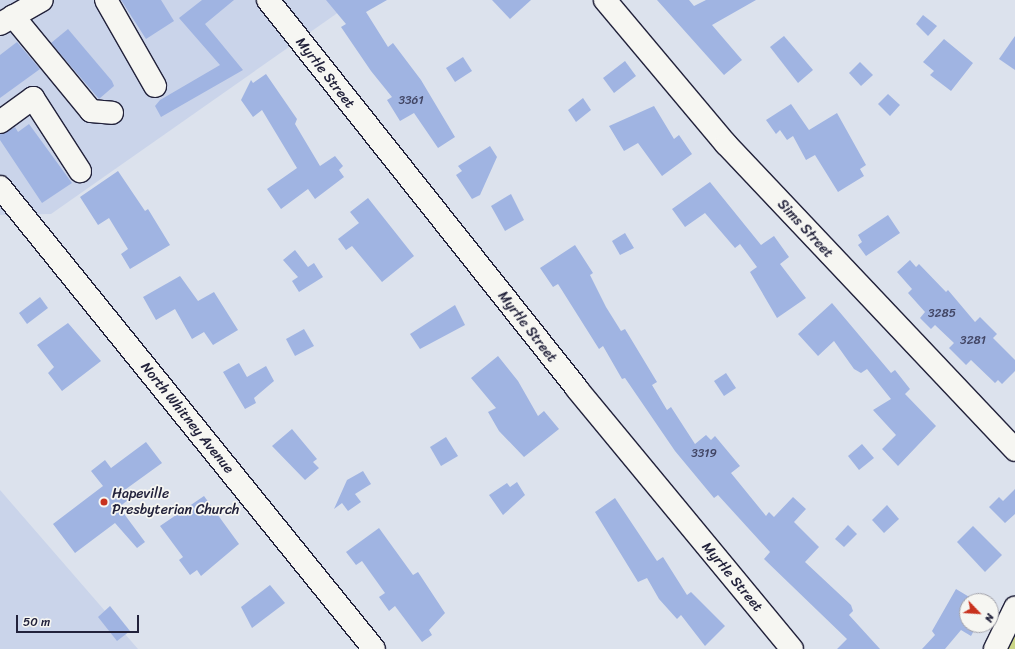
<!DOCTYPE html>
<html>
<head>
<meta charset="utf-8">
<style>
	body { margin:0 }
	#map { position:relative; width:1015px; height:649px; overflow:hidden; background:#dce2ed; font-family:Sriracha,sans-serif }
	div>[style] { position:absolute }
	.built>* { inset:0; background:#cad4ea }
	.green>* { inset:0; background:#cad588 }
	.building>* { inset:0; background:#a0b4e2 }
	.roads { filter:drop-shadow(1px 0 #22223b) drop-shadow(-1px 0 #22223b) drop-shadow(0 1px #22223b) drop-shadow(0 -1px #22223b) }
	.minor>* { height:22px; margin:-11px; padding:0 11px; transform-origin:11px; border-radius:11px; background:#f6f6f2 }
	.major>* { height:22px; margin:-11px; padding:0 11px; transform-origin:11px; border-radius:11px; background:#f6f6f2 }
	.dots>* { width:11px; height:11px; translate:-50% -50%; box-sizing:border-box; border:2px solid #f6f6f2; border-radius:50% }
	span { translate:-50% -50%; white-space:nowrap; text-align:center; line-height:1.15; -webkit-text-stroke:3.5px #f6f6f2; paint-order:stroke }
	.number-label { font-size:12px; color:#424665 }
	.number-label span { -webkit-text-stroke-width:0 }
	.street-label { font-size:14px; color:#22223b }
	.poi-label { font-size:14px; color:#22223b }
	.left { translate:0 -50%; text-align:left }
	.north { position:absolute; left:959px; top:593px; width:40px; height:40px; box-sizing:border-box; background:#f6f6f2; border:1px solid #a1a1a9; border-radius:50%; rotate:115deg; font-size:11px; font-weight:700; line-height:16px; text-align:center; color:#22223b }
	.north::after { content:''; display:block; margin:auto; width:14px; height:18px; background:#c8321e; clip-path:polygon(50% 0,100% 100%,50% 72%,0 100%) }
	.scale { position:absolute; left:16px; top:615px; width:123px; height:18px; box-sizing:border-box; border:2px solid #22223b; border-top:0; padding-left:5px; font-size:12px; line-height:14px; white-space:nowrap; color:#22223b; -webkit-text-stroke:3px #f6f6f2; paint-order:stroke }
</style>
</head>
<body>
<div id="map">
	<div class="built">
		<i style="clip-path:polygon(0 0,356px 0,51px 214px,0 215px)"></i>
		<i style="clip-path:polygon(0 490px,138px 649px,0 649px)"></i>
	</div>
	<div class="green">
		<i style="clip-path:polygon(1015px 623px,1015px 649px,1003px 649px)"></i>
	</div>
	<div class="building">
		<i style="clip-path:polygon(121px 0,161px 0,174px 21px,146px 39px)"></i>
		<i style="clip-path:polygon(202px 0,234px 0,205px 24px,243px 70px,161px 117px,155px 106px,160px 100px,220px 65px,179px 18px)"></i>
		<i style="clip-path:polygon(326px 0,387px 0,366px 12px,388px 47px,393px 43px,421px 80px,455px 137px,438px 148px,414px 113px,400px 121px,387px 100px,392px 97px,371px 71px,341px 27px,346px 24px)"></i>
		<i style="clip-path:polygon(492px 0,531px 0,510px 19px)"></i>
		<i style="clip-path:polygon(657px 0,689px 0,694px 6px,706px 0,756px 0,712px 25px,742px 60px,724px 75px)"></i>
		<i style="clip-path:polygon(923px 15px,937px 26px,928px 36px,916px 24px)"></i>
		<i style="clip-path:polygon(68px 29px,112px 81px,114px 86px,99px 99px,51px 43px)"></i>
		<i style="clip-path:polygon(784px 36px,813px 70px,798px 83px,770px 47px)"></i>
		<i style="clip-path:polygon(1015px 36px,1015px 70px,999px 59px)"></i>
		<i style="clip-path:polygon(944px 39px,973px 63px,951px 91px,930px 75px,934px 71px,923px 62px)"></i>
		<i style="clip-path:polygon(17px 42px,40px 69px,0 98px,0 55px)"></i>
		<i style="clip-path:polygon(463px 57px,472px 71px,455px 82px,446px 68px)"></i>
		<i style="clip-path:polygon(625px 61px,636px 76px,614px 93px,603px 78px)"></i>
		<i style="clip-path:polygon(860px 62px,873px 75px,861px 86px,849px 73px)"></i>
		<i style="clip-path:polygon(266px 74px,297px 119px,295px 124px,320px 166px,335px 156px,343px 166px,339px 170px,344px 177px,315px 199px,308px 189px,281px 209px,267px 189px,297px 168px,262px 110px,253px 117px,241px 100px,251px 80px,253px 83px)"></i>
		<i style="clip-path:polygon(888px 94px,900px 105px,890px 116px,878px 104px)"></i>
		<i style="clip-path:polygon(583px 98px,591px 110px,576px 122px,568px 110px)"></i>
		<i style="clip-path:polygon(791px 104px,809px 130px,837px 113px,866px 165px,860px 169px,864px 176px,838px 192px,815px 155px,806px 160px,793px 136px,787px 140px,780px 130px,776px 134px,766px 120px)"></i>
		<i style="clip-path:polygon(654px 106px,674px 139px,679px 135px,692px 154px,662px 176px,638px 143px,624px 151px,609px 126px)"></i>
		<i style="clip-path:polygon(29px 124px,72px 183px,42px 203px,0 140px,0 134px,15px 127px,18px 132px)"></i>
		<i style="clip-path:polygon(490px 146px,497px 157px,480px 195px,472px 199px,456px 175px,462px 171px,458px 166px)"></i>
		<i style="clip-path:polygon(118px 171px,145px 211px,148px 209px,170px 245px,130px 269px,121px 254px,128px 249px,109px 218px,98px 225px,80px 197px)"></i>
		<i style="clip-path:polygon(710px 182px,761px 245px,774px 236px,789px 257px,780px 264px,806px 298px,777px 318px,750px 272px,757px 267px,740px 244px,735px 248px,705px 213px,685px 227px,672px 209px)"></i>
		<i style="clip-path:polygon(511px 194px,524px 220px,505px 231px,491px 206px)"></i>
		<i style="clip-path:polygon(368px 198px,414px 256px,382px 282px,352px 246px,346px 250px,338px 239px,359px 223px,350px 212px)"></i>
		<i style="clip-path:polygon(888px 215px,900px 233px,866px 256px,858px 245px,862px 242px,858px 235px)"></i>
		<i style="clip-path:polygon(625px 233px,634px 248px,620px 255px,612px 241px)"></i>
		<i style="clip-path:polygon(575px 245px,593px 273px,590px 275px,606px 307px,621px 331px,625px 329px,657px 382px,652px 385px,667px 410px,671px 407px,695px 444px,706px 435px,711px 440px,715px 436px,740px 466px,731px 473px,766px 516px,769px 512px,774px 517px,793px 497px,806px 509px,794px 522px,819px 547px,805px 562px,851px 605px,853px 611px,849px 615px,880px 649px,837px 649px,847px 639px,764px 559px,770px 552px,718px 495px,714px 498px,675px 451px,625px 378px,622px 379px,603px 346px,599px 349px,558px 284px,553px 287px,540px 268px)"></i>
		<i style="clip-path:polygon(295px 250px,308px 267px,314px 263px,323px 277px,299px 292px,292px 281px,298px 277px,283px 260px)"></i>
		<i style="clip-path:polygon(910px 260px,916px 267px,919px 264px,946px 292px,948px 290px,975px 322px,980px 317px,997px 334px,993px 338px,1015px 360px,1015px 371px,1002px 384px,998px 380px,995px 383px,971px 360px,966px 365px,949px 348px,954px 343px,935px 325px,931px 329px,920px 318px,925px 312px,908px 293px,912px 289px,897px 272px)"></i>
		<i style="clip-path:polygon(180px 276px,198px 301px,214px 292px,238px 330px,213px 345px,204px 332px,192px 339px,175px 309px,156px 320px,143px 297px)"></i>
		<i style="clip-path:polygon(40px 297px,48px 308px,27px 324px,19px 313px)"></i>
		<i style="clip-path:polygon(832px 303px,891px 373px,895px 370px,910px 389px,905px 394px,936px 426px,898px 466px,882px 449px,896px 435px,873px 410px,891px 399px,867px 369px,861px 373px,854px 369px,834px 341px,818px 356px,798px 334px)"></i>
		<i style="clip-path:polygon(455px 305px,465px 325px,420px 349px,410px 334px)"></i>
		<i style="clip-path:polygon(68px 323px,101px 361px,62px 391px,48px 373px,54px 367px,37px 345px)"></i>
		<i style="clip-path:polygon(304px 329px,314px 346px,295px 356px,286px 339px)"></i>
		<i style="clip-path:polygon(498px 356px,518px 381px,538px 416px,544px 411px,559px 429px,524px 457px,499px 431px,488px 412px,496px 408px,471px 378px)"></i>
		<i style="clip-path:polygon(239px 363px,247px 377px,266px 366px,274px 381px,254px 398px,256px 403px,245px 409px,223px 372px)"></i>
		<i style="clip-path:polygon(726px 373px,736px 388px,724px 396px,714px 381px)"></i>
		<i style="clip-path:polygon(292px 429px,317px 459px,313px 462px,319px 468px,305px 480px,272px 446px)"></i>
		<i style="clip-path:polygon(446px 437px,458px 456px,441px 466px,430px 447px)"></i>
		<i style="clip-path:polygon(146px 442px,162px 463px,126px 489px,132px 497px,119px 507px,145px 542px,137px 548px,115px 523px,75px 553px,53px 524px,103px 486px,91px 471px,105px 460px,111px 468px)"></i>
		<i style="clip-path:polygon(862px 444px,874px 458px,859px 470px,848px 456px)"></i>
		<i style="clip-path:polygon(363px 471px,371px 484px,355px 494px,361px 502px,348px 511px,342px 503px,334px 509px,347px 480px)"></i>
		<i style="clip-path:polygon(517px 482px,525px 495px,503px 515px,489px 495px,507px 483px,510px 487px)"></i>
		<i style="clip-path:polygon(1015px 489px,1015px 514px,1005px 523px,989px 507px,999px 497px,1003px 501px)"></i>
		<i style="clip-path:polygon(204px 496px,239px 544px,201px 576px,197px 570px,190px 575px,179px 560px,183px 557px,160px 526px)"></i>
		<i style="clip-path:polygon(615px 498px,657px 561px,663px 557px,687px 595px,691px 592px,725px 626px,705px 646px,681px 615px,677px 619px,659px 599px,647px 578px,638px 582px,595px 512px)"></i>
		<i style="clip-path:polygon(887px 505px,899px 519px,884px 533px,872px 520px)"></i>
		<i style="clip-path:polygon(848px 525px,857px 534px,844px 547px,835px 539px)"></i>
		<i style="clip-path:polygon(973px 526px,1002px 555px,985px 572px,957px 542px)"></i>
		<i style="clip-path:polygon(379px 528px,413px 575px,418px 572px,445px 613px,429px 630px,432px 635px,422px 642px,395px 606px,389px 611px,379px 597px,385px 593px,362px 561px,356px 565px,346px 552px)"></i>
		<i style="clip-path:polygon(270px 585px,285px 603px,252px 628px,241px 607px)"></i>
		<i style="clip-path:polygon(956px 589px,976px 601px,967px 601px,967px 625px,977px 625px,971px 636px,961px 630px,945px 649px,922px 649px,935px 635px,932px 631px)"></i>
		<i style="clip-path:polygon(110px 606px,130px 631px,117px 641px,98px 617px)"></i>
	</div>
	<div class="roads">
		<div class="minor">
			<i style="left:106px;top:0;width:99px;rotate:60.3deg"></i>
			<i style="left:268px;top:0;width:497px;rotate:51.5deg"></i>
			<i style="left:577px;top:389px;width:337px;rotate:50.4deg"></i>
			<i style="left:605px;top:0;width:188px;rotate:50deg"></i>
			<i style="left:726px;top:144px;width:421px;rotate:46.6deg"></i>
			<i style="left:13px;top:16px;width:123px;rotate:50.6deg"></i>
			<i style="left:91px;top:111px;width:21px;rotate:5deg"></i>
			<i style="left:0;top:122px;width:41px;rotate:-36deg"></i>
			<i style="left:33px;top:98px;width:87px;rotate:57.2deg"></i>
			<i style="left:0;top:187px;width:594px;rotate:51.01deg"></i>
			<i style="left:995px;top:649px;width:46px;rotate:-64deg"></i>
		</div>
		<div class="major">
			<i style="left:0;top:24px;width:48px;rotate:-29.7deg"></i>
		</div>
	</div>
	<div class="dots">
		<i style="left:104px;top:502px;background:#c8321e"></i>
	</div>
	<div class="number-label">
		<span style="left:411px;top:101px">3361</span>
		<span style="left:942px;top:314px">3285</span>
		<span style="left:973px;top:341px">3281</span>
		<span style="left:704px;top:454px">3319</span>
	</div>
	<div class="street-label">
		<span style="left:325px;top:73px;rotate:52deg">Myrtle Street</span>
		<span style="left:805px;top:229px;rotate:47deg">Sims Street</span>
		<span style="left:527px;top:327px;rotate:52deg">Myrtle Street</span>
		<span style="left:187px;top:418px;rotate:51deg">North Whitney Avenue</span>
		<span style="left:732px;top:577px;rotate:50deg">Myrtle Street</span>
	</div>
	<div class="poi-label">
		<span class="left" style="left:112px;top:502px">Hapeville<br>Presbyterian Church</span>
	</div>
	<div class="north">N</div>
	<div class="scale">50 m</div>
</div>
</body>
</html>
